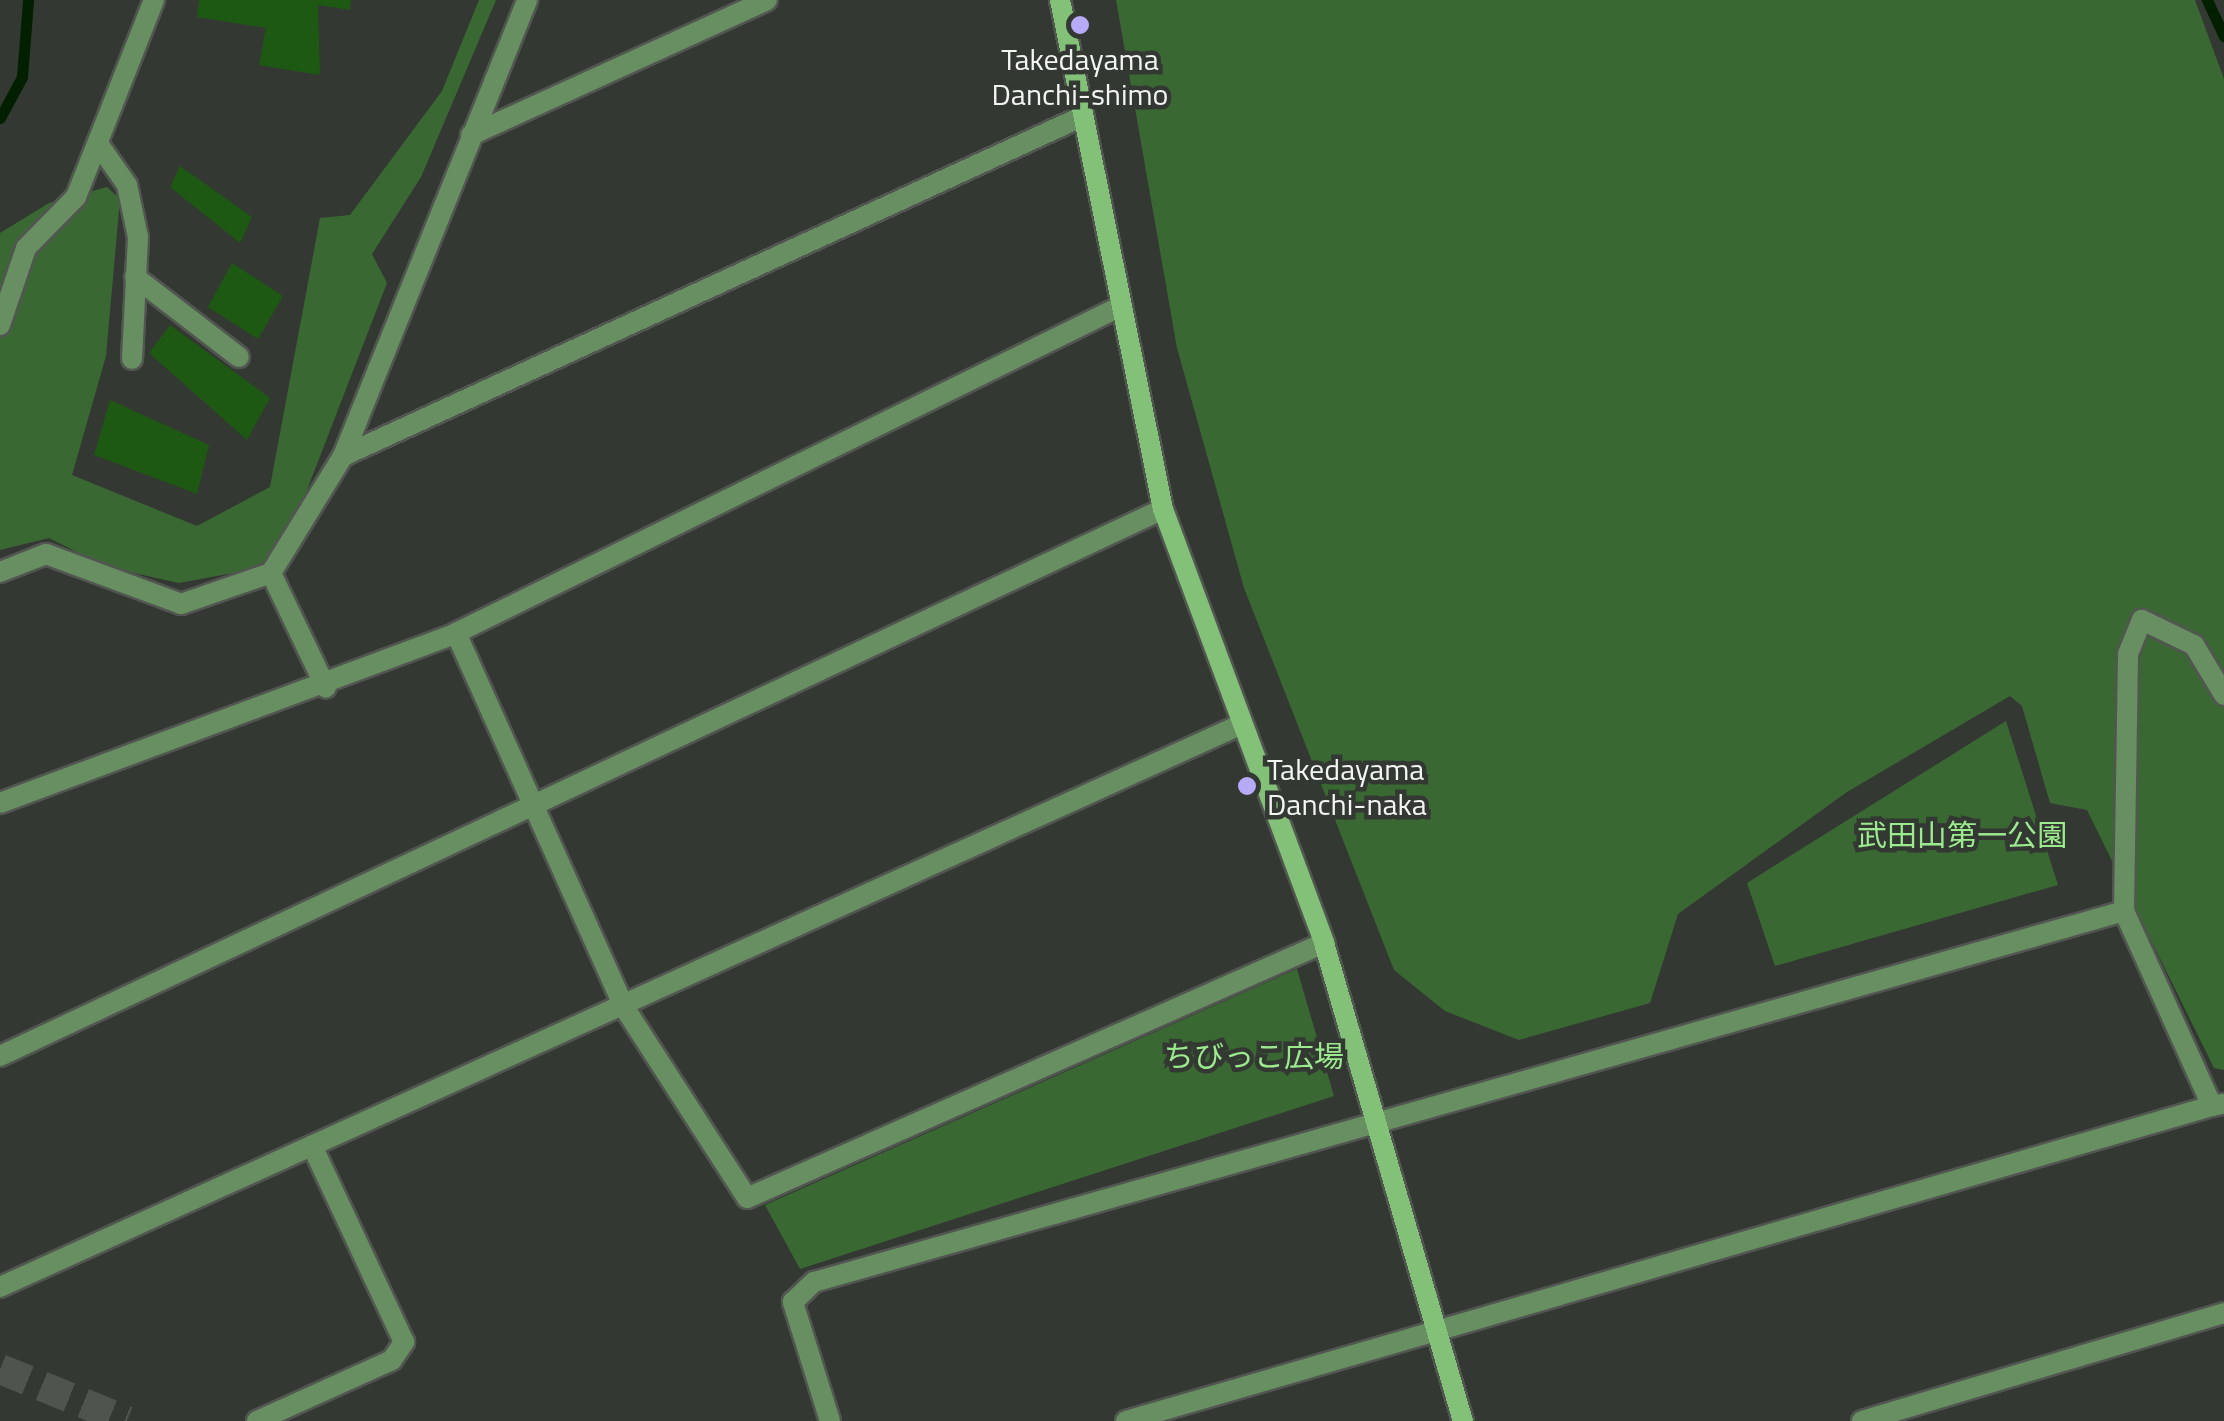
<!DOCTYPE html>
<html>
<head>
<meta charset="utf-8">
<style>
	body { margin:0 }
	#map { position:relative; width:2224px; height:1421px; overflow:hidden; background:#333832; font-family:"Titillium Web","Noto Sans JP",sans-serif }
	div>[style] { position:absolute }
	.green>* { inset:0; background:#3a6833 }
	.stream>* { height:11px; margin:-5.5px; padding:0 5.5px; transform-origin:5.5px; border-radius:5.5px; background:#022000 }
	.building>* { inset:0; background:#1e5913 }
	.highway-tunnel>* { height:30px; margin-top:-15px; transform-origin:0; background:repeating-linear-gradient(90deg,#50544f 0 30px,transparent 0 45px) }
	.roads { filter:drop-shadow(2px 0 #525651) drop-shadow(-2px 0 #525651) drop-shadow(0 2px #525651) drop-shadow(0 -2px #525651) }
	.street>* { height:20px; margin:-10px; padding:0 10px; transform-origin:10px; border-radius:10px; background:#688f61 }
	.secondary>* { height:20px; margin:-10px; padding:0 10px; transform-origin:10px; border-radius:10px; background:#82c177 }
	.dots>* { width:28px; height:28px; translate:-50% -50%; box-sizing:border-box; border:5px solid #333832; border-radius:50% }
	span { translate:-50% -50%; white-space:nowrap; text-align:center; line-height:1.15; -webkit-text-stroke:9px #333832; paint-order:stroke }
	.poi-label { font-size:30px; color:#f2f5f2 }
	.left { translate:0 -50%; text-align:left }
	.park-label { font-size:30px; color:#9beb8e }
</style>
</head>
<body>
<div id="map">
	<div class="green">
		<i style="clip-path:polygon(479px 0,496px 0,421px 177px,372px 254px,387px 283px,300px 508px,266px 567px,179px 583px,107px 567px,49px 538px,0 550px,0 233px,49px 203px,107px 187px,120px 199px,106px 356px,72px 475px,197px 526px,270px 487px,320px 218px,350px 215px,442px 91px)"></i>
		<i style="clip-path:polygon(1116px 0,2195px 0,2224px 79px,2224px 1070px,2214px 1068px,2087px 810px,2050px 803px,2022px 706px,2010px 696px,1847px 792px,1678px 914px,1650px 1003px,1519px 1040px,1445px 1011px,1394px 970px,1244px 588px,1177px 348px)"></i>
		<i style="clip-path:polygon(2006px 721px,2058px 885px,1775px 966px,1747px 883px)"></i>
		<i style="clip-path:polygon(1297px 969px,1334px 1096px,800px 1269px,765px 1205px)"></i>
	</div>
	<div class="stream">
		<i style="left:2207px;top:0;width:40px;rotate:65deg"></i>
		<i style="left:0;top:118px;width:47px;rotate:-61.8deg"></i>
		<i style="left:22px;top:77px;width:77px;rotate:-85.5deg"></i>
	</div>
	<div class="building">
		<i style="clip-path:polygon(199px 0,351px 0,350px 10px,318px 5px,320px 75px,259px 65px,266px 28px,197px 17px)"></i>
		<i style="clip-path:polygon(180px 166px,252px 217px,240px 243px,170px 187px)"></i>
		<i style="clip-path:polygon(232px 263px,283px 296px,258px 339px,208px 307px)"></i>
		<i style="clip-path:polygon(170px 325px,270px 398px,247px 440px,149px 353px)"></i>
		<i style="clip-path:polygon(110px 400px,209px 445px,197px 494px,94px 455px)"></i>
	</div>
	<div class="highway-tunnel">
		<i style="left:0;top:1369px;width:137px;rotate:22.3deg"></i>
	</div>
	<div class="roads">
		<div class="street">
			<i style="left:471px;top:135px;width:325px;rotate:-24.5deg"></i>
			<i style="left:99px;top:145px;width:49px;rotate:55deg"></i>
			<i style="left:127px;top:185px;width:53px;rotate:78.1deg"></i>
			<i style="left:138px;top:237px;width:122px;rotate:92.8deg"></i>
			<i style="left:135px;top:277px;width:131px;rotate:37.6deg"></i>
			<i style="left:0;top:325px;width:81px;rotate:-71.3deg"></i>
			<i style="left:26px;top:248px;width:71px;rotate:-45.6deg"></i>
			<i style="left:76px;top:197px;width:212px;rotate:-68.4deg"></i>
			<i style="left:343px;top:456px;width:812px;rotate:-24.67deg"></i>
			<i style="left:0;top:572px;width:49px;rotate:-21.4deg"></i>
			<i style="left:46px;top:554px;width:144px;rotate:20.3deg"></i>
			<i style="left:181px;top:604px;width:95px;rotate:-19deg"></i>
			<i style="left:271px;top:573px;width:137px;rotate:-58.4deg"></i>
			<i style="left:343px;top:456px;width:492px;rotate:-68deg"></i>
			<i style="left:271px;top:573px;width:127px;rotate:64.4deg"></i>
			<i style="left:456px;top:633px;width:410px;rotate:65.8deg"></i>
			<i style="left:624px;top:1007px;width:227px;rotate:57.2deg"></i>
			<i style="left:747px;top:1198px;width:631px;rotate:-23.84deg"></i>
			<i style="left:0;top:803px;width:487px;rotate:-20.4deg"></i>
			<i style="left:456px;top:633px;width:739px;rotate:-26.18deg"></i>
			<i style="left:0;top:1056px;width:1285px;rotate:-25.19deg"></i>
			<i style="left:2222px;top:1104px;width:10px;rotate:169deg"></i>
			<i style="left:2212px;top:1106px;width:214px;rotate:-114.3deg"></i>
			<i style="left:2124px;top:911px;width:257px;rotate:-89.1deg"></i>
			<i style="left:2128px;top:654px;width:37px;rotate:-68deg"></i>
			<i style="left:2142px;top:620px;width:58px;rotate:25.7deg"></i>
			<i style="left:2194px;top:645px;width:58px;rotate:59deg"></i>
			<i style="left:0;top:1287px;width:1364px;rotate:-24.38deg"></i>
			<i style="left:257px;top:1421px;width:148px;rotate:-24.3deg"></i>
			<i style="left:392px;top:1360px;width:22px;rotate:-56deg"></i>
			<i style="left:404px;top:1342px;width:217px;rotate:-115.1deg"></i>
			<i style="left:830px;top:1421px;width:125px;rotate:-107.3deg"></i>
			<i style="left:793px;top:1302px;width:29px;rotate:-44deg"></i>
			<i style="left:814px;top:1282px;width:1362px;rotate:-15.81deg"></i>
			<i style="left:1126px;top:1421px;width:1131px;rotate:-16.18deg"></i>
			<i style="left:1862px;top:1421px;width:378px;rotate:-16.6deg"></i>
		</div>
		<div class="secondary">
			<i style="left:1060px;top:0;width:519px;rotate:78.56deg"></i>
			<i style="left:1163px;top:509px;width:463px;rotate:69.6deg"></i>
			<i style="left:1324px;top:943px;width:498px;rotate:73.8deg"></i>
		</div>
	</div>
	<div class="dots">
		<i style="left:1080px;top:25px;background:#b7abf8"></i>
		<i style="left:1247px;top:786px;background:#b7abf8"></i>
	</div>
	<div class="poi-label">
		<span style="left:1080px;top:76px">Takedayama<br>Danchi-shimo</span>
		<span class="left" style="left:1267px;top:786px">Takedayama<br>Danchi-naka</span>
	</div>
	<div class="park-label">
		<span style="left:1962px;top:835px">武田山第一公園</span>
		<span style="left:1254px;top:1056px">ちびっこ広場</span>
	</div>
</div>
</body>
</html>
